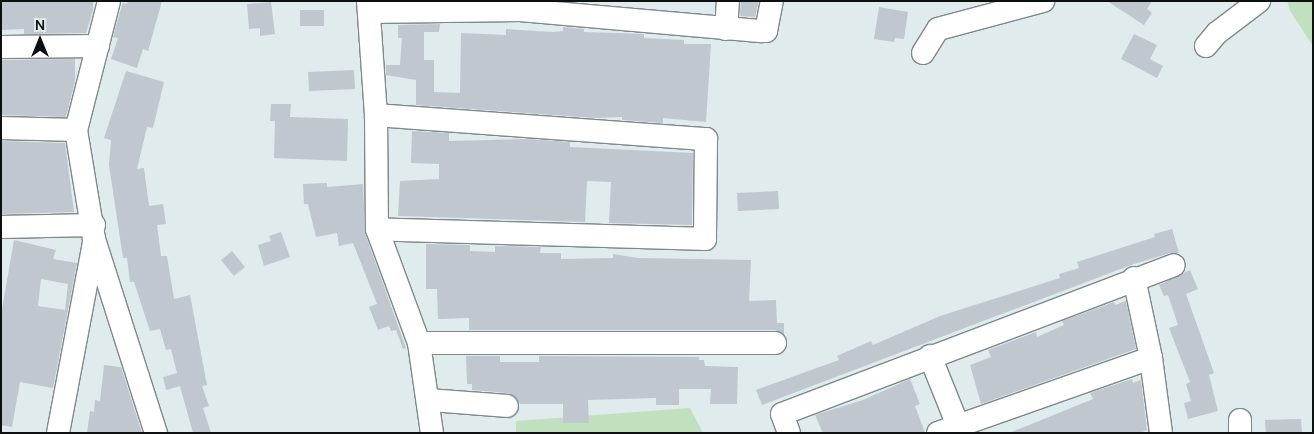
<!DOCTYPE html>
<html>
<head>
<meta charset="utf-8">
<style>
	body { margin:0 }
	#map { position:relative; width:1314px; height:434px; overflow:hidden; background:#e0ebed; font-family:Manrope,sans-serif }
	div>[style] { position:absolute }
	.green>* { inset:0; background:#c1e0be }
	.building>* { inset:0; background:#c0c7ce }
	.roads { filter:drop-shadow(1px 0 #7e898b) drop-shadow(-1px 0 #7e898b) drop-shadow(0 1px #7e898b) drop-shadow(0 -1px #7e898b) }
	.minor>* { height:22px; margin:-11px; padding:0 11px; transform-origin:11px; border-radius:11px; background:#fff }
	span { translate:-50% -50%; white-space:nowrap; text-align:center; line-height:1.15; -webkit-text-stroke:4px #e0ebed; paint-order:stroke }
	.frame { position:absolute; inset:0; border:2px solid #0c1011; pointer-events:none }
	.north { position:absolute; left:15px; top:15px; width:50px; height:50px; -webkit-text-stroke:4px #e0ebed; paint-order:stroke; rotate:0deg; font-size:14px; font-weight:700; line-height:20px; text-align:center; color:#0c1011 }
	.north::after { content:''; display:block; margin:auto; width:18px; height:22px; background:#0c1011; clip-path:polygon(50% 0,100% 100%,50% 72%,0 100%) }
</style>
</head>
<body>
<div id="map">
	<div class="green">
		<i style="clip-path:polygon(1287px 1px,1313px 1px,1313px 46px,1290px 11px)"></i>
		<i style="clip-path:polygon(690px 408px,703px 433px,516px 433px,516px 421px)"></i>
	</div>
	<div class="building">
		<i style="clip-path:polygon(128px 1px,162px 1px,148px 51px,143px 49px,137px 68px,111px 59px,118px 38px,113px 37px,120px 12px,123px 3px,127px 4px)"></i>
		<i style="clip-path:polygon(741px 1px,759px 1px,755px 17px,740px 16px)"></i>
		<i style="clip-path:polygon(1107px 1px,1152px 1px,1147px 9px,1152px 13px,1144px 25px)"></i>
		<i style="clip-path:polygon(1px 2px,93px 2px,93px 10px,86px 33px,24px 34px,24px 29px,1px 30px)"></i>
		<i style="clip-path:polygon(271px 2px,275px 34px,260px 36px,260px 28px,249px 29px,247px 4px)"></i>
		<i style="clip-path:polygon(879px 7px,908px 12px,904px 39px,895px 38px,894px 42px,874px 39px)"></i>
		<i style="clip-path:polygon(300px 10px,324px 10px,324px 26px,300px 26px)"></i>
		<i style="clip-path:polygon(440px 24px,439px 32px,424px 32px,424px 60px,434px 60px,434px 92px,460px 93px,461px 33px,506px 35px,506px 29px,553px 32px,563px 31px,563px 27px,584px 29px,584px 32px,644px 34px,644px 38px,684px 40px,684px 44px,711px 44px,706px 122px,663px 118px,663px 123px,622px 120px,622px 117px,595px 118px,416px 105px,416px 80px,386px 75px,386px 65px,400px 65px,402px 38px,398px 38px,398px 25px)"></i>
		<i style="clip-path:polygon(1134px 34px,1157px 45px,1150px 59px,1163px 66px,1157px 78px,1121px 59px)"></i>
		<i style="clip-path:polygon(75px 59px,75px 81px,66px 117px,1px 115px,1px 60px)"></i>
		<i style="clip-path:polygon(354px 70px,355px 89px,309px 91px,308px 72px)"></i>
		<i style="clip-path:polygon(126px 71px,164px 82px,153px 128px,147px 127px,137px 169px,144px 168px,149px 206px,163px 204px,166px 224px,157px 225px,161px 256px,167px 256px,174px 299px,190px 295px,207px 385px,202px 386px,209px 406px,203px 408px,211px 433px,193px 433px,180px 386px,166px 390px,163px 377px,177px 373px,171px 349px,166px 350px,160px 329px,150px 331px,134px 282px,130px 282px,127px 258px,123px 258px,109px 165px,111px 140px,104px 138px)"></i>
		<i style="clip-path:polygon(271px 104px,291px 104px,290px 117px,348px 119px,347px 161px,274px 158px,275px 121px,270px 121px)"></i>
		<i style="clip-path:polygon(412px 131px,449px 133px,449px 141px,528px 139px,570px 142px,570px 147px,693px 153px,692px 225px,609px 223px,611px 182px,587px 181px,585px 222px,398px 216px,400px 181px,439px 179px,439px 164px,411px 163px)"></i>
		<i style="clip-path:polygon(1px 141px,65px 143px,74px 212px,1px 214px)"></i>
		<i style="clip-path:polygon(327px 183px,327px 187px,363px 184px,365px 233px,406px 348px,403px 349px,396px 330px,391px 331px,389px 326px,378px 330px,369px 307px,377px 304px,353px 243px,339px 246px,337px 233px,316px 237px,308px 204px,304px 204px,303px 184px)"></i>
		<i style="clip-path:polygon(778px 191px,779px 209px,738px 211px,737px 193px)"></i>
		<i style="clip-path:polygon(1172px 229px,1179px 253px,1170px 253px,1131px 265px,762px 405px,756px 390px,839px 360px,837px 356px,871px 341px,873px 345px,940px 316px,1060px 278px,1059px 274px,1079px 268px,1077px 262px,1155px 237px,1154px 234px)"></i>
		<i style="clip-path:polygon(281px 232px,290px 257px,264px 266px,258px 245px,271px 241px,269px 236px)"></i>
		<i style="clip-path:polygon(evenodd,14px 240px,56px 250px,53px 259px,77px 263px,53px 388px,20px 382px,12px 427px,1px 425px,1px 315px,14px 240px,41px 279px,68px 284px,65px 310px,38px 306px,41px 279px)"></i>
		<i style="clip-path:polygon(426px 244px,470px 245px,470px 251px,495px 252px,495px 246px,541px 247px,540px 253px,561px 253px,561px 259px,613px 258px,613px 254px,638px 258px,751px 260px,749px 301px,776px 300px,777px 323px,784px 323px,784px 334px,775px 330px,469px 330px,469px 318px,438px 319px,437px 289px,426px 289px)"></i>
		<i style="clip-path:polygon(232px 251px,245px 267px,234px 276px,221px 260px)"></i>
		<i style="clip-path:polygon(1190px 270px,1198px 289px,1186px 294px,1214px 373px,1209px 375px,1218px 411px,1188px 419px,1184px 403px,1191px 401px,1186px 384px,1190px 382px,1169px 328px,1178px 325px,1168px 295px,1164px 296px,1159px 285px)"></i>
		<i style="clip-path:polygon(1126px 301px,1136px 349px,981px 404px,970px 365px,991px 357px,988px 350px,1036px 332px,1037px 337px,1064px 325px,1062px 321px,1114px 302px,1115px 305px)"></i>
		<i style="clip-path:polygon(466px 356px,500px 356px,500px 362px,539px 362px,539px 356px,699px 357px,699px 360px,704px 360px,705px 366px,738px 367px,737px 404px,710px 404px,711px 389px,679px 389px,679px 405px,656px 405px,656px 398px,588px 400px,589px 423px,563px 423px,563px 404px,520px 404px,515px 396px,508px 393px,472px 390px,472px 384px,467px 384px)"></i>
		<i style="clip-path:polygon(104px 365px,121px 367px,142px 433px,87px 433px,90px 411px,94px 412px,95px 400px,100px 401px)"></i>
		<i style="clip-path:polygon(910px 379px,920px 404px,915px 406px,925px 433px,823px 433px,815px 415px,863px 400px)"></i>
		<i style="clip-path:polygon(1132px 379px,1133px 383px,1141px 380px,1147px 430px,1140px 433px,1009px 433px,1093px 399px,1090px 393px)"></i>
		<i style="clip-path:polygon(1301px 419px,1302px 433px,1266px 433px,1265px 420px)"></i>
	</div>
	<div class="roads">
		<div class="minor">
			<i style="left:109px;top:1px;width:133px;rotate:104.3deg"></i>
			<i style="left:76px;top:130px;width:110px;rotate:80.6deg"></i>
			<i style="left:94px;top:239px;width:204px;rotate:72.3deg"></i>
			<i style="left:368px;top:1px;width:114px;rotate:86deg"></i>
			<i style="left:376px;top:115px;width:114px;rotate:89.5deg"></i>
			<i style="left:377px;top:229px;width:121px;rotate:69.8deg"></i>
			<i style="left:419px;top:343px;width:91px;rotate:81.8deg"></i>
			<i style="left:369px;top:12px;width:151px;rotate:-0.8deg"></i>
			<i style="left:520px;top:10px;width:243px;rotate:5deg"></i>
			<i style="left:762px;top:31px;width:4px"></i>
			<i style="left:766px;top:31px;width:31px;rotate:-79deg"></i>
			<i style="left:726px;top:29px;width:28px;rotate:-86deg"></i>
			<i style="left:1206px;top:46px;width:17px;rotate:-50deg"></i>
			<i style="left:1217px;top:33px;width:53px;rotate:-37.3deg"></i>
			<i style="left:1px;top:47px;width:97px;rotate:-0.6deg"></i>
			<i style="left:923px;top:53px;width:28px;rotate:-58deg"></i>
			<i style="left:938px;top:29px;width:109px;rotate:-14.9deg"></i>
			<i style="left:376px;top:115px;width:331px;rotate:4.2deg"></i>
			<i style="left:706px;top:139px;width:100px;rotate:90.6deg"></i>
			<i style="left:705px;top:239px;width:328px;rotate:-178.3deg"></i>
			<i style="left:1px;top:128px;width:75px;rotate:1.5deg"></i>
			<i style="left:1px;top:227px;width:93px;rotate:-1.2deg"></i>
			<i style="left:1134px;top:278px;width:82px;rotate:78deg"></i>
			<i style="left:1151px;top:358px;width:76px;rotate:82.4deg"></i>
			<i style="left:419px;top:343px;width:356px"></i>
			<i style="left:930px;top:356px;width:83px;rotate:68.1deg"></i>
			<i style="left:429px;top:400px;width:78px;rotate:4.4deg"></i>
			<i style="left:1240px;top:420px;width:13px;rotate:90deg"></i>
			<i style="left:58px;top:433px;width:193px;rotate:-79.3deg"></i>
			<i style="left:789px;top:433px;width:20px;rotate:-110deg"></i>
			<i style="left:782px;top:414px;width:419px;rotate:-20.8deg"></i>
			<i style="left:938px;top:433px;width:226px;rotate:-19.4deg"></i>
		</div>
	</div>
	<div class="frame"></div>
	<div class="north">N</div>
</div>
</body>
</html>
